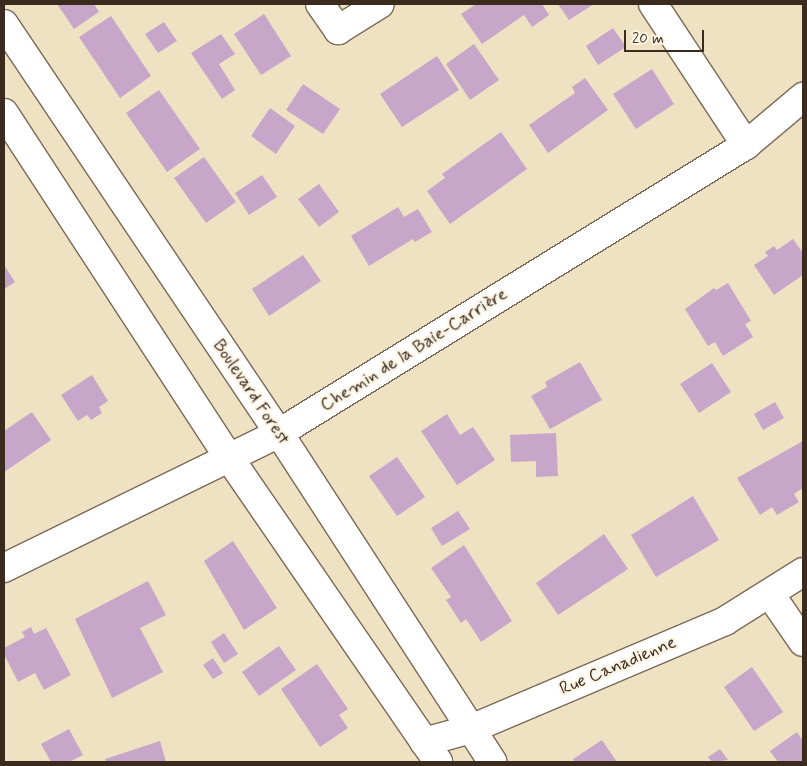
<!DOCTYPE html>
<html>
<head>
<meta charset="utf-8">
<style>
	body { margin:0 }
	#map { position:relative; width:807px; height:766px; overflow:hidden; background:#efe2c2; font-family:Mynerve,sans-serif }
	div>[style] { position:absolute }
	.building>* { inset:0; background:#c8a6c9 }
	.roads { filter:drop-shadow(1px 0 #7a6a57) drop-shadow(-1px 0 #7a6a57) drop-shadow(0 1px #7a6a57) drop-shadow(0 -1px #7a6a57) }
	.minor>* { height:28px; margin:-14px; padding:0 14px; transform-origin:14px; border-radius:14px; background:#fff }
	span { translate:-50% -50%; white-space:nowrap; text-align:center; line-height:1.15; -webkit-text-stroke:4.5px #fcf5e5; paint-order:stroke }
	.street-label { font-size:18px; color:#3b2a1e }
	.frame { position:absolute; inset:0; border:5px solid #3b2a1e; pointer-events:none }
	.scale { position:absolute; left:624px; top:30px; width:80px; height:22px; box-sizing:border-box; border:2px solid #3b2a1e; border-top:0; padding-left:6px; font-size:15px; line-height:18px; white-space:nowrap; color:#3b2a1e; -webkit-text-stroke:4px #fcf5e5; paint-order:stroke }
</style>
</head>
<body>
<div id="map">
	<div class="building">
		<i style="clip-path:polygon(57px 4px,94px 4px,99px 12px,74px 29px)"></i>
		<i style="clip-path:polygon(476px 4px,542px 4px,549px 15px,532px 27px,524px 15px,482px 44px,461px 14px)"></i>
		<i style="clip-path:polygon(558px 4px,594px 4px,569px 20px)"></i>
		<i style="clip-path:polygon(264px 14px,291px 56px,261px 75px,234px 34px)"></i>
		<i style="clip-path:polygon(111px 16px,151px 76px,120px 98px,79px 37px)"></i>
		<i style="clip-path:polygon(164px 22px,177px 41px,158px 53px,145px 34px)"></i>
		<i style="clip-path:polygon(613px 28px,626px 47px,598px 65px,586px 46px)"></i>
		<i style="clip-path:polygon(221px 34px,235px 54px,219px 64px,235px 90px,222px 99px,191px 53px)"></i>
		<i style="clip-path:polygon(474px 44px,499px 80px,470px 100px,446px 64px)"></i>
		<i style="clip-path:polygon(437px 56px,459px 90px,402px 127px,380px 94px)"></i>
		<i style="clip-path:polygon(652px 69px,674px 104px,636px 129px,613px 94px)"></i>
		<i style="clip-path:polygon(585px 78px,608px 110px,548px 153px,529px 125px,575px 93px,572px 87px)"></i>
		<i style="clip-path:polygon(303px 84px,340px 109px,323px 134px,286px 110px)"></i>
		<i style="clip-path:polygon(159px 90px,200px 149px,167px 172px,126px 113px)"></i>
		<i style="clip-path:polygon(270px 108px,295px 126px,276px 154px,251px 136px)"></i>
		<i style="clip-path:polygon(501px 132px,527px 169px,450px 224px,427px 191px,445px 178px,442px 174px)"></i>
		<i style="clip-path:polygon(204px 157px,236px 202px,206px 223px,174px 178px)"></i>
		<i style="clip-path:polygon(262px 175px,277px 197px,249px 215px,235px 193px)"></i>
		<i style="clip-path:polygon(319px 184px,339px 212px,319px 227px,298px 199px)"></i>
		<i style="clip-path:polygon(398px 207px,404px 217px,418px 209px,432px 232px,415px 242px,413px 239px,369px 266px,351px 236px)"></i>
		<i style="clip-path:polygon(793px 239px,803px 253px,803px 275px,774px 295px,754px 265px,768px 256px,765px 252px,774px 246px,777px 250px)"></i>
		<i style="clip-path:polygon(303px 255px,321px 281px,269px 316px,252px 289px)"></i>
		<i style="clip-path:polygon(4px 265px,15px 282px,4px 289px)"></i>
		<i style="clip-path:polygon(728px 283px,751px 321px,745px 324px,753px 337px,723px 356px,715px 342px,708px 346px,685px 309px,714px 288px,716px 290px)"></i>
		<i style="clip-path:polygon(580px 362px,602px 400px,550px 429px,531px 396px,547px 387px,545px 382px)"></i>
		<i style="clip-path:polygon(712px 363px,731px 392px,699px 413px,680px 384px)"></i>
		<i style="clip-path:polygon(92px 375px,108px 401px,99px 407px,102px 413px,91px 420px,87px 415px,78px 421px,61px 395px)"></i>
		<i style="clip-path:polygon(775px 402px,784px 418px,763px 430px,754px 414px)"></i>
		<i style="clip-path:polygon(32px 412px,51px 440px,4px 472px,4px 431px)"></i>
		<i style="clip-path:polygon(447px 414px,460px 435px,473px 427px,495px 460px,457px 485px,421px 431px)"></i>
		<i style="clip-path:polygon(556px 433px,558px 476px,536px 477px,536px 461px,511px 462px,510px 435px)"></i>
		<i style="clip-path:polygon(803px 441px,803px 488px,794px 494px,799px 502px,777px 515px,772px 507px,760px 515px,737px 478px)"></i>
		<i style="clip-path:polygon(397px 457px,425px 497px,397px 516px,369px 476px)"></i>
		<i style="clip-path:polygon(693px 496px,719px 540px,656px 577px,631px 535px)"></i>
		<i style="clip-path:polygon(458px 511px,470px 529px,442px 546px,431px 528px)"></i>
		<i style="clip-path:polygon(604px 534px,628px 569px,558px 615px,536px 583px)"></i>
		<i style="clip-path:polygon(233px 541px,277px 608px,244px 630px,204px 561px)"></i>
		<i style="clip-path:polygon(464px 545px,512px 621px,481px 642px,466px 619px,461px 623px,446px 600px,451px 597px,431px 568px)"></i>
		<i style="clip-path:polygon(148px 581px,166px 615px,140px 628px,163px 672px,112px 698px,75px 619px)"></i>
		<i style="clip-path:polygon(31px 627px,34px 634px,46px 628px,71px 675px,44px 690px,35px 673px,18px 682px,4px 654px,4px 648px,25px 637px,22px 632px)"></i>
		<i style="clip-path:polygon(224px 633px,238px 654px,224px 663px,211px 642px)"></i>
		<i style="clip-path:polygon(279px 646px,296px 670px,259px 696px,242px 672px)"></i>
		<i style="clip-path:polygon(213px 658px,223px 673px,213px 679px,203px 665px)"></i>
		<i style="clip-path:polygon(317px 664px,348px 709px,339px 715px,348px 728px,320px 747px,281px 689px)"></i>
		<i style="clip-path:polygon(752px 667px,783px 712px,754px 731px,724px 687px)"></i>
		<i style="clip-path:polygon(69px 729px,83px 755px,69px 762px,51px 762px,41px 744px)"></i>
		<i style="clip-path:polygon(797px 732px,803px 741px,803px 762px,778px 762px,770px 751px)"></i>
		<i style="clip-path:polygon(602px 740px,617px 762px,575px 762px,573px 759px)"></i>
		<i style="clip-path:polygon(160px 741px,166px 762px,106px 762px,105px 759px)"></i>
		<i style="clip-path:polygon(720px 749px,728px 760px,712px 762px,708px 757px)"></i>
	</div>
	<div class="roads">
		<div class="minor">
			<i style="left:320px;top:4px;width:32px;rotate:55deg"></i>
			<i style="left:338px;top:30px;width:49px;rotate:-31.8deg"></i>
			<i style="left:653px;top:4px;width:169px;rotate:56.6deg"></i>
			<i style="left:4px;top:24px;width:493px;rotate:56.1deg"></i>
			<i style="left:279px;top:433px;width:392px;rotate:57deg"></i>
			<i style="left:4px;top:113px;width:410px;rotate:56.9deg"></i>
			<i style="left:228px;top:456px;width:371px;rotate:55.5deg"></i>
			<i style="left:4px;top:568px;width:306px;rotate:-26.1deg"></i>
			<i style="left:279px;top:433px;width:549px;rotate:-31.66deg"></i>
			<i style="left:746px;top:145px;width:75px;rotate:-40.1deg"></i>
			<i style="left:770px;top:594px;width:58px;rotate:55.5deg"></i>
			<i style="left:424px;top:742px;width:49px;rotate:-15.5deg"></i>
			<i style="left:471px;top:729px;width:276px;rotate:-23deg"></i>
			<i style="left:725px;top:621px;width:92px;rotate:-32.1deg"></i>
		</div>
	</div>
	<div class="street-label">
		<span style="left:414px;top:350px;rotate:-32deg">Chemin de la Baie-Carrière</span>
		<span style="left:251px;top:392px;rotate:56deg">Boulevard Forest</span>
		<span style="left:618px;top:666px;rotate:-23deg">Rue Canadienne</span>
	</div>
	<div class="frame"></div>
	<div class="scale">20 m</div>
</div>
</body>
</html>
